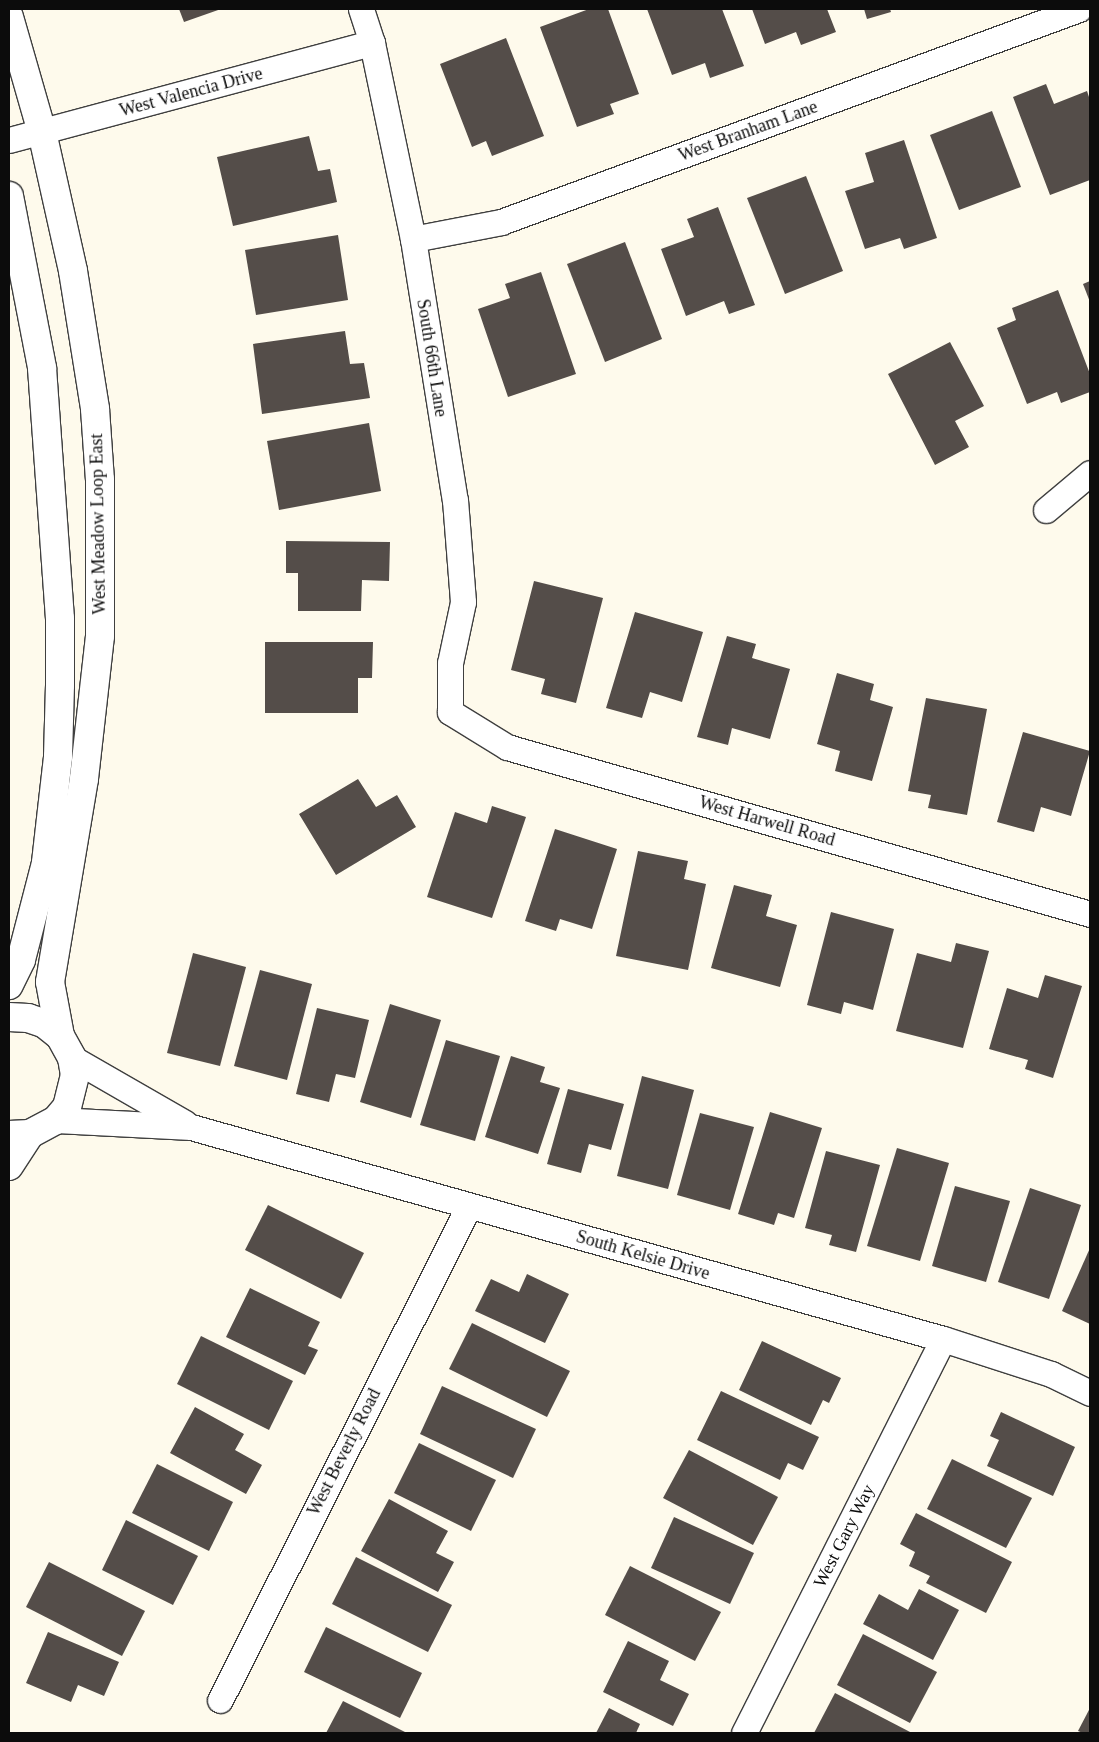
<!DOCTYPE html>
<html>
<head>
<meta charset="utf-8">
<style>
	body { margin:0 }
	#map { position:relative; width:1099px; height:1742px; overflow:hidden; background:#fefaec; font-family:"Times New Roman",serif }
	div>[style] { position:absolute }
	.building>* { inset:0; background:#544d49 }
	.roads { filter:drop-shadow(1px 0 #3f3f3f) drop-shadow(-1px 0 #3f3f3f) drop-shadow(0 1px #3f3f3f) drop-shadow(0 -1px #3f3f3f) }
	.minor>* { height:25px; margin:-12.5px; padding:0 12.5px; transform-origin:12.5px; border-radius:12.5px; background:#fff }
	.tertiary>* { height:28px; margin:-14px; padding:0 14px; transform-origin:14px; border-radius:14px; background:#fff }
	span { translate:-50% -50%; white-space:nowrap; text-align:center; line-height:1.15; -webkit-text-stroke:5px #fff; paint-order:stroke }
	.street-label { font-size:18px; color:#0c0c0c }
	.frame { position:absolute; inset:0; border:10px solid #0c0c0c; pointer-events:none }
</style>
</head>
<body>
<div id="map">
	<div class="building">
		<i style="clip-path:polygon(179px 9px,221px 9px,184px 22px)"></i>
		<i style="clip-path:polygon(589px 9px,608px 9px,639px 94px,610px 104px,614px 114px,577px 127px,540px 27px)"></i>
		<i style="clip-path:polygon(647px 9px,722px 9px,744px 66px,710px 78px,705px 63px,672px 75px)"></i>
		<i style="clip-path:polygon(752px 9px,827px 9px,836px 32px,801px 45px,796px 32px,765px 44px)"></i>
		<i style="clip-path:polygon(864px 9px,890px 9px,891px 12px,867px 19px)"></i>
		<i style="clip-path:polygon(506px 38px,544px 136px,492px 156px,486px 141px,472px 147px,440px 64px)"></i>
		<i style="clip-path:polygon(1046px 84px,1054px 104px,1087px 91px,1090px 100px,1090px 180px,1050px 195px,1013px 97px)"></i>
		<i style="clip-path:polygon(992px 111px,1021px 187px,959px 210px,930px 135px)"></i>
		<i style="clip-path:polygon(309px 136px,318px 171px,330px 169px,337px 202px,233px 226px,217px 157px)"></i>
		<i style="clip-path:polygon(904px 140px,937px 238px,904px 249px,900px 238px,865px 249px,845px 191px,874px 182px,865px 153px)"></i>
		<i style="clip-path:polygon(806px 176px,843px 271px,785px 294px,747px 198px)"></i>
		<i style="clip-path:polygon(718px 207px,755px 305px,729px 314px,724px 301px,686px 316px,661px 249px,694px 237px,687px 219px)"></i>
		<i style="clip-path:polygon(338px 235px,348px 300px,256px 315px,245px 250px)"></i>
		<i style="clip-path:polygon(625px 242px,662px 339px,605px 362px,567px 264px)"></i>
		<i style="clip-path:polygon(541px 272px,576px 374px,508px 397px,478px 309px,510px 298px,505px 284px)"></i>
		<i style="clip-path:polygon(1090px 281px,1090px 302px,1083px 284px)"></i>
		<i style="clip-path:polygon(1058px 290px,1090px 374px,1090px 392px,1061px 403px,1057px 392px,1027px 404px,997px 328px,1016px 320px,1012px 308px)"></i>
		<i style="clip-path:polygon(345px 331px,350px 364px,364px 363px,370px 398px,262px 414px,253px 344px)"></i>
		<i style="clip-path:polygon(950px 342px,984px 406px,955px 421px,969px 447px,935px 465px,888px 374px)"></i>
		<i style="clip-path:polygon(369px 423px,381px 491px,279px 510px,267px 441px)"></i>
		<i style="clip-path:polygon(286px 541px,390px 542px,389px 581px,362px 580px,361px 611px,298px 611px,298px 573px,286px 573px)"></i>
		<i style="clip-path:polygon(534px 581px,603px 598px,576px 703px,541px 694px,545px 679px,511px 670px)"></i>
		<i style="clip-path:polygon(635px 612px,703px 632px,682px 702px,650px 692px,642px 718px,606px 708px)"></i>
		<i style="clip-path:polygon(727px 636px,756px 644px,752px 658px,790px 669px,770px 739px,732px 728px,728px 745px,697px 737px)"></i>
		<i style="clip-path:polygon(265px 642px,373px 642px,372px 678px,358px 678px,358px 713px,265px 713px)"></i>
		<i style="clip-path:polygon(837px 673px,874px 684px,870px 700px,893px 707px,872px 781px,835px 771px,840px 751px,817px 744px)"></i>
		<i style="clip-path:polygon(926px 698px,987px 709px,967px 815px,928px 808px,931px 795px,908px 791px)"></i>
		<i style="clip-path:polygon(1023px 732px,1090px 751px,1071px 816px,1041px 807px,1034px 832px,997px 822px)"></i>
		<i style="clip-path:polygon(358px 779px,376px 807px,397px 795px,416px 827px,336px 875px,299px 814px)"></i>
		<i style="clip-path:polygon(492px 806px,526px 817px,492px 918px,427px 897px,455px 812px,487px 823px)"></i>
		<i style="clip-path:polygon(555px 829px,617px 849px,592px 929px,560px 919px,556px 931px,525px 921px)"></i>
		<i style="clip-path:polygon(638px 851px,688px 861px,684px 879px,706px 884px,688px 970px,616px 956px)"></i>
		<i style="clip-path:polygon(734px 885px,772px 895px,766px 916px,797px 925px,780px 987px,711px 968px)"></i>
		<i style="clip-path:polygon(831px 912px,894px 929px,873px 1010px,844px 1002px,841px 1014px,807px 1005px)"></i>
		<i style="clip-path:polygon(956px 943px,989px 951px,963px 1048px,896px 1031px,917px 953px,951px 962px)"></i>
		<i style="clip-path:polygon(193px 953px,246px 967px,220px 1066px,167px 1053px)"></i>
		<i style="clip-path:polygon(260px 970px,312px 984px,287px 1080px,234px 1066px)"></i>
		<i style="clip-path:polygon(1045px 975px,1082px 986px,1053px 1078px,1025px 1069px,1028px 1060px,989px 1049px,1007px 988px,1038px 998px)"></i>
		<i style="clip-path:polygon(390px 1004px,441px 1020px,411px 1118px,360px 1102px)"></i>
		<i style="clip-path:polygon(317px 1008px,369px 1020px,355px 1078px,336px 1074px,329px 1102px,296px 1094px)"></i>
		<i style="clip-path:polygon(446px 1040px,500px 1056px,475px 1141px,420px 1125px)"></i>
		<i style="clip-path:polygon(511px 1056px,545px 1067px,540px 1082px,560px 1088px,538px 1154px,485px 1137px)"></i>
		<i style="clip-path:polygon(642px 1076px,694px 1090px,668px 1189px,617px 1176px)"></i>
		<i style="clip-path:polygon(568px 1089px,624px 1104px,611px 1150px,589px 1144px,581px 1173px,547px 1164px)"></i>
		<i style="clip-path:polygon(770px 1112px,822px 1128px,794px 1218px,778px 1213px,774px 1225px,738px 1214px)"></i>
		<i style="clip-path:polygon(700px 1113px,754px 1127px,730px 1210px,677px 1195px)"></i>
		<i style="clip-path:polygon(897px 1148px,949px 1163px,920px 1261px,867px 1246px)"></i>
		<i style="clip-path:polygon(826px 1151px,880px 1165px,856px 1252px,829px 1245px,832px 1235px,805px 1228px)"></i>
		<i style="clip-path:polygon(955px 1186px,1010px 1201px,986px 1282px,932px 1266px)"></i>
		<i style="clip-path:polygon(1030px 1188px,1081px 1205px,1049px 1299px,998px 1282px)"></i>
		<i style="clip-path:polygon(268px 1205px,364px 1253px,341px 1299px,245px 1250px)"></i>
		<i style="clip-path:polygon(1090px 1248px,1090px 1324px,1062px 1311px)"></i>
		<i style="clip-path:polygon(527px 1274px,569px 1294px,545px 1343px,475px 1311px,491px 1279px,519px 1292px)"></i>
		<i style="clip-path:polygon(250px 1288px,320px 1322px,308px 1346px,318px 1350px,305px 1375px,226px 1337px)"></i>
		<i style="clip-path:polygon(472px 1323px,570px 1371px,547px 1417px,449px 1369px)"></i>
		<i style="clip-path:polygon(201px 1336px,293px 1381px,269px 1430px,177px 1384px)"></i>
		<i style="clip-path:polygon(762px 1341px,841px 1378px,829px 1403px,823px 1400px,811px 1425px,739px 1390px)"></i>
		<i style="clip-path:polygon(442px 1386px,536px 1429px,513px 1478px,420px 1434px)"></i>
		<i style="clip-path:polygon(721px 1391px,819px 1437px,803px 1470px,788px 1463px,780px 1480px,697px 1440px)"></i>
		<i style="clip-path:polygon(195px 1407px,244px 1434px,235px 1450px,262px 1465px,246px 1494px,170px 1453px)"></i>
		<i style="clip-path:polygon(1001px 1412px,1075px 1447px,1053px 1496px,987px 1466px,999px 1440px,990px 1436px)"></i>
		<i style="clip-path:polygon(419px 1443px,496px 1480px,471px 1531px,394px 1493px)"></i>
		<i style="clip-path:polygon(689px 1450px,778px 1497px,753px 1545px,663px 1498px)"></i>
		<i style="clip-path:polygon(952px 1459px,1032px 1498px,1006px 1548px,927px 1509px)"></i>
		<i style="clip-path:polygon(157px 1464px,233px 1502px,209px 1551px,132px 1513px)"></i>
		<i style="clip-path:polygon(389px 1499px,448px 1531px,436px 1553px,454px 1562px,438px 1592px,361px 1551px)"></i>
		<i style="clip-path:polygon(916px 1513px,1012px 1562px,986px 1613px,926px 1583px,930px 1576px,909px 1566px,915px 1552px,900px 1544px)"></i>
		<i style="clip-path:polygon(674px 1517px,754px 1553px,730px 1604px,651px 1568px)"></i>
		<i style="clip-path:polygon(126px 1520px,198px 1556px,173px 1605px,102px 1570px)"></i>
		<i style="clip-path:polygon(356px 1557px,452px 1605px,428px 1652px,332px 1604px)"></i>
		<i style="clip-path:polygon(49px 1562px,145px 1611px,122px 1656px,26px 1607px)"></i>
		<i style="clip-path:polygon(630px 1566px,721px 1612px,695px 1661px,605px 1615px)"></i>
		<i style="clip-path:polygon(919px 1589px,959px 1610px,933px 1660px,863px 1624px,879px 1594px,908px 1610px)"></i>
		<i style="clip-path:polygon(326px 1627px,422px 1673px,400px 1718px,304px 1672px)"></i>
		<i style="clip-path:polygon(48px 1632px,119px 1662px,104px 1696px,78px 1685px,71px 1702px,26px 1683px)"></i>
		<i style="clip-path:polygon(863px 1634px,937px 1672px,910px 1723px,837px 1685px)"></i>
		<i style="clip-path:polygon(628px 1641px,669px 1661px,660px 1680px,689px 1694px,673px 1726px,603px 1692px)"></i>
		<i style="clip-path:polygon(835px 1693px,912px 1733px,814px 1733px)"></i>
		<i style="clip-path:polygon(343px 1701px,407px 1733px,326px 1733px)"></i>
		<i style="clip-path:polygon(609px 1708px,640px 1724px,636px 1733px,596px 1733px)"></i>
		<i style="clip-path:polygon(1090px 1708px,1090px 1733px,1083px 1733px,1078px 1731px)"></i>
	</div>
	<div class="roads">
		<div class="minor">
			<i style="left:361px;top:9px;width:36px;rotate:72deg"></i>
			<i style="left:372px;top:43px;width:200px;rotate:78.2deg"></i>
			<i style="left:413px;top:239px;width:264px;rotate:80.9deg"></i>
			<i style="left:455px;top:500px;width:102px;rotate:85.5deg"></i>
			<i style="left:463px;top:602px;width:62px;rotate:102deg"></i>
			<i style="left:450px;top:663px;width:49px;rotate:90deg"></i>
			<i style="left:450px;top:712px;width:67px;rotate:31.6deg"></i>
			<i style="left:507px;top:747px;width:606px;rotate:15.98deg"></i>
			<i style="left:9px;top:140px;width:376px;rotate:-15deg"></i>
			<i style="left:413px;top:239px;width:90px;rotate:-10.9deg"></i>
			<i style="left:501px;top:222px;width:616px;rotate:-20.23deg"></i>
			<i style="left:1046px;top:510px;width:57px;rotate:-40.1deg"></i>
			<i style="left:72px;top:1058px;width:130px;rotate:29.9deg"></i>
			<i style="left:56px;top:1120px;width:135px;rotate:3deg"></i>
			<i style="left:191px;top:1127px;width:781px;rotate:15.74deg"></i>
			<i style="left:943px;top:1339px;width:114px;rotate:18deg"></i>
			<i style="left:1051px;top:1374px;width:43px;rotate:26deg"></i>
			<i style="left:220px;top:1700px;width:553px;rotate:-63.25deg"></i>
			<i style="left:744px;top:1733px;width:441px;rotate:-63.2deg"></i>
		</div>
		<div class="tertiary">
			<i style="left:9px;top:17px;width:120px;rotate:74deg"></i>
			<i style="left:42px;top:132px;width:142px;rotate:77.4deg"></i>
			<i style="left:73px;top:271px;width:140px;rotate:80.9deg"></i>
			<i style="left:95px;top:409px;width:71px;rotate:86deg"></i>
			<i style="left:100px;top:480px;width:156px;rotate:90deg"></i>
			<i style="left:100px;top:636px;width:144px;rotate:96.4deg"></i>
			<i style="left:84px;top:779px;width:206px;rotate:99.5deg"></i>
			<i style="left:50px;top:982px;width:55px;rotate:79.5deg"></i>
			<i style="left:9px;top:196px;width:175px;rotate:79.1deg"></i>
			<i style="left:42px;top:368px;width:252px;rotate:85.9deg"></i>
			<i style="left:60px;top:619px;width:66px;rotate:90deg"></i>
			<i style="left:60px;top:685px;width:72px;rotate:91.6deg"></i>
			<i style="left:58px;top:757px;width:107px;rotate:96.5deg"></i>
			<i style="left:46px;top:863px;width:100px;rotate:104.5deg"></i>
			<i style="left:21px;top:960px;width:28px;rotate:116deg"></i>
			<i style="left:9px;top:1017px;width:19px;rotate:3deg"></i>
			<i style="left:28px;top:1018px;width:18px;rotate:19deg"></i>
			<i style="left:45px;top:1024px;width:19px;rotate:39deg"></i>
			<i style="left:60px;top:1036px;width:25px;rotate:61deg"></i>
			<i style="left:72px;top:1058px;width:17px;rotate:80deg"></i>
			<i style="left:75px;top:1075px;width:33px;rotate:104deg"></i>
			<i style="left:67px;top:1107px;width:17px;rotate:130deg"></i>
			<i style="left:56px;top:1120px;width:30px;rotate:152deg"></i>
			<i style="left:30px;top:1134px;width:21px;rotate:177deg"></i>
			<i style="left:9px;top:1166px;width:38px;rotate:-57deg"></i>
		</div>
	</div>
	<div class="street-label">
		<span style="left:191px;top:92px;rotate:-15deg">West Valencia Drive</span>
		<span style="left:748px;top:131px;rotate:-20deg">West Branham Lane</span>
		<span style="left:432px;top:358px;rotate:81deg">South 66th Lane</span>
		<span style="left:98px;top:524px;rotate:-91deg">West Meadow Loop East</span>
		<span style="left:767px;top:821px;rotate:16deg">West Harwell Road</span>
		<span style="left:643px;top:1255px;rotate:16deg">South Kelsie Drive</span>
		<span style="left:344px;top:1452px;rotate:-63deg">West Beverly Road</span>
		<span style="left:844px;top:1536px;rotate:-63deg">West Gary Way</span>
	</div>
	<div class="frame"></div>
</div>
</body>
</html>
